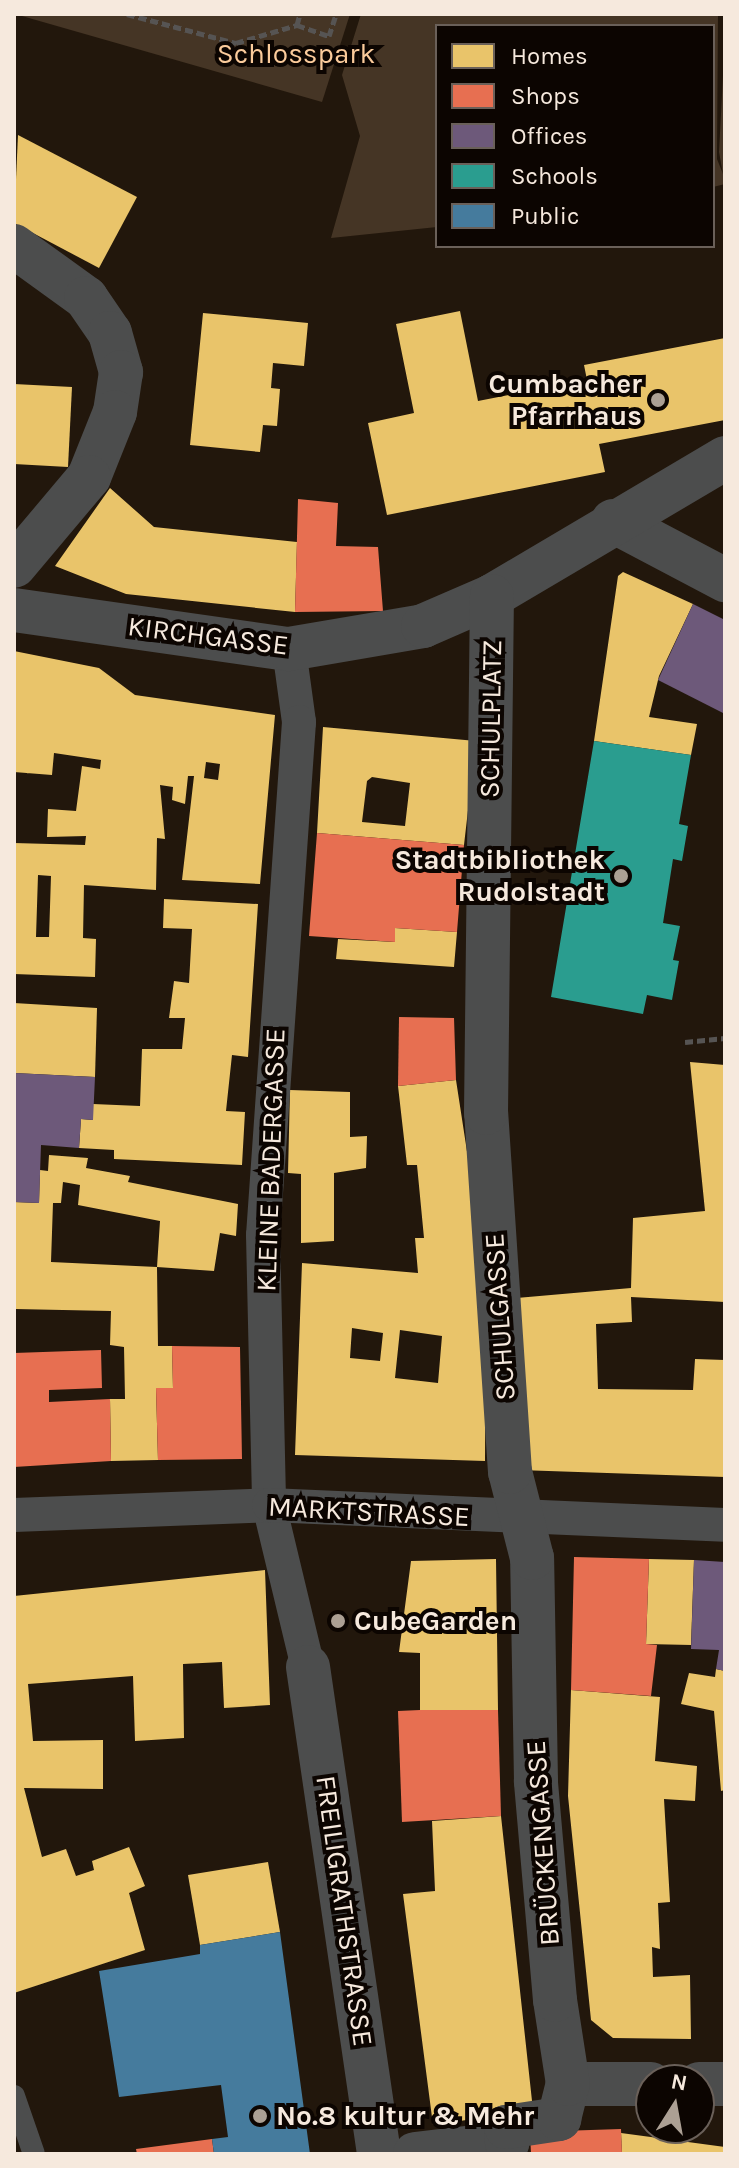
<!DOCTYPE html>
<html>
<head>
<meta charset="utf-8">
<style>
	body { margin:0 }
	#map { position:relative; width:739px; height:2168px; overflow:hidden; background:#22170c; font-family:Karla,sans-serif }
	div>[style] { position:absolute }
	.green>* { inset:0; background:#453525 }
	.homes>* { inset:0; background:#e9c46a }
	.shops>* { inset:0; background:#e76f51 }
	.offices>* { inset:0; background:#6d597a }
	.schools>* { inset:0; background:#2a9d8f }
	.public>* { inset:0; background:#457b9d }
	.path>* { height:5px; margin-top:-2.5px; transform-origin:0; background:repeating-linear-gradient(90deg,#565453 0 8px,transparent 0 12px) }
	.service>* { height:22px; margin:-11px; padding:0 11px; transform-origin:11px; border-radius:11px; background:#4c4d4d }
	.pedestrian>* { height:34px; margin:-17px; padding:0 17px; transform-origin:17px; border-radius:17px; background:#4c4d4d }
	.minor>* { height:44px; margin:-22px; padding:0 22px; transform-origin:22px; border-radius:22px; background:#4c4d4d }
	.dots>* { width:22px; height:22px; translate:-50% -50%; box-sizing:border-box; border:4px solid #0c0501; border-radius:50% }
	span { translate:-50% -50%; white-space:nowrap; text-align:center; line-height:1.15; -webkit-text-stroke:8px #0c0501; paint-order:stroke }
	.park-label { font-size:28px; color:#fbcb9b }
	.poi-label { font-size:28px; color:#f6e9dd; font-weight:700 }
	.right { translate:-100% -50%; text-align:right }
	.left { translate:0 -50%; text-align:left }
	.street-label { font-size:28px; color:#f6e9dd }
	.frame { position:absolute; inset:0; border:16px solid #f6e9dd; pointer-events:none }
	.legend { position:absolute; left:435px; top:24px; width:280px; height:224px; box-sizing:border-box; background:#0c0501; border:2px solid #6a6059; margin:0; padding:10px 14px; list-style:none; font-size:24px; color:#f6e9dd }
	.legend li { display:flex; align-items:center; gap:16px; height:40px }
	.legend b { width:40px; border:2px solid #6a6059 }
	.north { position:absolute; left:635px; top:2064px; width:80px; height:80px; box-sizing:border-box; background:#0c0501; border:2px solid #6a6059; border-radius:50%; rotate:11deg; font-size:22px; font-weight:700; line-height:32px; text-align:center; color:#f6e9dd }
	.north::after { content:''; display:block; margin:auto; width:28px; height:36px; background:#aca094; clip-path:polygon(50% 0,100% 100%,50% 72%,0 100%) }
</style>
</head>
<body>
<div id="map">
	<div class="green">
		<i style="clip-path:polygon(15px 14px,350px 14px,322px 102px)"></i>
		<i style="clip-path:polygon(361px 14px,718px 14px,717px 159px,723px 174px,719px 152px,725px 37px,725px 184px,713px 187px,713px 26px,437px 26px,437px 227px,331px 238px,360px 136px,342px 75px)"></i>
	</div>
	<div class="homes">
		<i style="clip-path:polygon(18px 135px,137px 197px,99px 268px,14px 223px)"></i>
		<i style="clip-path:polygon(460px 311px,478px 401px,587px 380px,584px 365px,725px 338px,725px 420px,599px 444px,605px 472px,387px 515px,368px 423px,414px 413px,396px 324px)"></i>
		<i style="clip-path:polygon(203px 313px,308px 323px,304px 366px,273px 363px,271px 388px,280px 389px,277px 426px,263px 425px,260px 452px,190px 445px)"></i>
		<i style="clip-path:polygon(14px 384px,72px 387px,68px 467px,14px 464px)"></i>
		<i style="clip-path:polygon(110px 488px,154px 527px,297px 542px,295px 612px,126px 594px,55px 566px)"></i>
		<i style="clip-path:polygon(623px 572px,693px 604px,659px 676px,649px 717px,697px 724px,691px 755px,594px 741px,618px 576px)"></i>
		<i style="clip-path:polygon(evenodd,14px 651px,99px 668px,135px 695px,275px 715px,260px 884px,182px 880px,194px 776px,188px 776px,185px 804px,172px 800px,173px 787px,160px 785px,165px 839px,157px 838px,156px 890px,84px 885px,83px 938px,96px 939px,95px 977px,14px 974px,14px 843px,85px 845px,86px 836px,47px 837px,48px 809px,76px 811px,82px 766px,100px 769px,101px 760px,54px 753px,52px 775px,14px 772px,14px 651px,206px 762px,220px 764px,218px 780px,204px 778px,206px 762px,14px 651px,38px 875px,51px 876px,49px 937px,36px 937px,38px 875px)"></i>
		<i style="clip-path:polygon(evenodd,323px 727px,476px 741px,464px 845px,317px 833px,323px 727px,372px 777px,410px 783px,405px 826px,362px 822px,367px 781px,372px 777px)"></i>
		<i style="clip-path:polygon(164px 899px,258px 904px,248px 1057px,232px 1055px,226px 1111px,245px 1112px,242px 1165px,114px 1159px,114px 1150px,79px 1148px,81px 1119px,93px 1120px,93px 1104px,140px 1106px,142px 1049px,182px 1049px,185px 1018px,169px 1018px,174px 981px,189px 983px,192px 929px,163px 928px)"></i>
		<i style="clip-path:polygon(395px 928px,457px 932px,454px 967px,336px 959px,338px 939px,395px 942px)"></i>
		<i style="clip-path:polygon(14px 1003px,97px 1008px,95px 1077px,14px 1073px)"></i>
		<i style="clip-path:polygon(690px 1062px,725px 1065px,725px 1302px,631px 1297px,632px 1322px,596px 1324px,598px 1389px,693px 1390px,695px 1359px,725px 1360px,725px 1477px,519px 1470px,506px 1299px,631px 1288px,633px 1218px,705px 1211px)"></i>
		<i style="clip-path:polygon(evenodd,456px 1080px,486px 1275px,485px 1461px,295px 1455px,302px 1263px,418px 1273px,415px 1238px,424px 1238px,417px 1165px,407px 1165px,398px 1086px,456px 1080px,352px 1328px,383px 1333px,380px 1361px,350px 1358px,352px 1328px,456px 1080px,400px 1330px,442px 1336px,438px 1383px,395px 1378px,400px 1330px)"></i>
		<i style="clip-path:polygon(290px 1090px,350px 1092px,350px 1137px,367px 1136px,366px 1168px,334px 1173px,334px 1241px,301px 1243px,301px 1174px,288px 1173px)"></i>
		<i style="clip-path:polygon(evenodd,49px 1155px,88px 1158px,86px 1168px,130px 1176px,128px 1182px,238px 1204px,236px 1236px,220px 1233px,214px 1271px,157px 1267px,158px 1346px,172px 1346px,173px 1388px,156px 1388px,158px 1460px,111px 1461px,110px 1399px,125px 1399px,124px 1347px,110px 1345px,111px 1311px,15px 1309px,14px 1202px,39px 1203px,40px 1170px,48px 1171px,49px 1155px,63px 1182px,80px 1185px,78px 1205px,160px 1221px,157px 1267px,51px 1262px,53px 1203px,61px 1203px,63px 1182px)"></i>
		<i style="clip-path:polygon(496px 1559px,498px 1710px,420px 1710px,420px 1653px,399px 1652px,411px 1561px)"></i>
		<i style="clip-path:polygon(649px 1559px,694px 1560px,691px 1645px,646px 1644px)"></i>
		<i style="clip-path:polygon(265px 1570px,270px 1705px,224px 1708px,222px 1662px,183px 1664px,184px 1738px,135px 1741px,133px 1676px,28px 1684px,33px 1741px,103px 1740px,103px 1789px,24px 1788px,42px 1857px,66px 1849px,76px 1876px,94px 1870px,92px 1861px,129px 1847px,145px 1886px,129px 1893px,145px 1950px,14px 1993px,14px 1596px)"></i>
		<i style="clip-path:polygon(716px 1669px,725px 1671px,725px 1790px,721px 1791px,714px 1711px,681px 1704px,689px 1673px,715px 1677px)"></i>
		<i style="clip-path:polygon(571px 1690px,660px 1697px,655px 1761px,697px 1766px,695px 1801px,664px 1799px,670px 1902px,658px 1903px,660px 1949px,652px 1947px,653px 1977px,690px 1975px,691px 2039px,613px 2038px,591px 2020px,568px 1796px)"></i>
		<i style="clip-path:polygon(501px 1816px,533px 2110px,433px 2125px,403px 1894px,435px 1891px,432px 1821px)"></i>
		<i style="clip-path:polygon(268px 1862px,280px 1932px,200px 1945px,188px 1875px)"></i>
		<i style="clip-path:polygon(621px 2133px,725px 2147px,725px 2154px,622px 2152px)"></i>
	</div>
	<div class="shops">
		<i style="clip-path:polygon(298px 499px,338px 503px,336px 546px,378px 547px,383px 611px,295px 612px)"></i>
		<i style="clip-path:polygon(317px 833px,464px 845px,457px 932px,395px 928px,395px 942px,309px 936px)"></i>
		<i style="clip-path:polygon(399px 1017px,454px 1018px,456px 1080px,398px 1086px)"></i>
		<i style="clip-path:polygon(172px 1346px,240px 1347px,242px 1459px,158px 1460px,156px 1388px,173px 1388px)"></i>
		<i style="clip-path:polygon(101px 1350px,102px 1388px,49px 1390px,49px 1402px,110px 1399px,111px 1461px,14px 1467px,14px 1353px)"></i>
		<i style="clip-path:polygon(574px 1557px,649px 1559px,646px 1644px,657px 1645px,651px 1696px,571px 1690px)"></i>
		<i style="clip-path:polygon(420px 1710px,498px 1710px,501px 1816px,402px 1822px,398px 1711px)"></i>
		<i style="clip-path:polygon(621px 2129px,622px 2154px,531px 2154px,530px 2132px)"></i>
		<i style="clip-path:polygon(212px 2139px,214px 2154px,137px 2154px,136px 2149px)"></i>
	</div>
	<div class="offices">
		<i style="clip-path:polygon(693px 604px,725px 620px,725px 714px,658px 680px)"></i>
		<i style="clip-path:polygon(14px 1073px,95px 1077px,93px 1120px,81px 1119px,79px 1148px,41px 1145px,39px 1203px,14px 1202px)"></i>
		<i style="clip-path:polygon(694px 1560px,725px 1562px,725px 1671px,716px 1669px,719px 1650px,691px 1649px)"></i>
	</div>
	<div class="schools">
		<i style="clip-path:polygon(594px 741px,691px 755px,679px 824px,688px 826px,682px 861px,673px 859px,663px 923px,680px 926px,673px 960px,679px 961px,672px 1000px,647px 995px,643px 1014px,551px 997px)"></i>
	</div>
	<div class="public">
		<i style="clip-path:polygon(280px 1932px,310px 2154px,214px 2154px,212px 2139px,228px 2137px,221px 2085px,119px 2097px,99px 1971px,200px 1954px,200px 1945px)"></i>
	</div>
	<div class="path">
		<i style="left:127px;top:14px;width:113px;rotate:14.9deg"></i>
		<i style="left:236px;top:43px;width:64px;rotate:-16.4deg"></i>
		<i style="left:297px;top:25px;width:11px;rotate:-75deg"></i>
		<i style="left:297px;top:25px;width:34px;rotate:19deg"></i>
		<i style="left:329px;top:36px;width:23px;rotate:-72deg"></i>
		<i style="left:685px;top:1042px;width:40px;rotate:-5.7deg"></i>
	</div>
	<div class="service">
		<i style="left:14px;top:2096px;width:61px;rotate:71deg"></i>
	</div>
	<div class="pedestrian">
		<i style="left:289px;top:649px;width:74px;rotate:82.2deg"></i>
		<i style="left:299px;top:722px;width:514px;rotate:94.01deg"></i>
		<i style="left:263px;top:1235px;width:270px;rotate:88.7deg"></i>
		<i style="left:269px;top:1505px;width:167px;rotate:76.5deg"></i>
		<i style="left:14px;top:1515px;width:255px;rotate:-2.2deg"></i>
		<i style="left:269px;top:1505px;width:456px;rotate:2.5deg"></i>
	</div>
	<div class="minor">
		<i style="left:14px;top:246px;width:89px;rotate:35.8deg"></i>
		<i style="left:86px;top:298px;width:42px;rotate:55.6deg"></i>
		<i style="left:110px;top:333px;width:41px;rotate:74.2deg"></i>
		<i style="left:121px;top:372px;width:40px;rotate:98.5deg"></i>
		<i style="left:115px;top:412px;width:70px;rotate:111.8deg"></i>
		<i style="left:89px;top:477px;width:116px;rotate:130.1deg"></i>
		<i style="left:613px;top:521px;width:127px;rotate:27.8deg"></i>
		<i style="left:14px;top:610px;width:278px;rotate:8.1deg"></i>
		<i style="left:289px;top:649px;width:136px;rotate:-9.7deg"></i>
		<i style="left:423px;top:626px;width:75px;rotate:-23.5deg"></i>
		<i style="left:492px;top:596px;width:271px;rotate:-30.6deg"></i>
		<i style="left:308px;top:1667px;width:492px;rotate:81.7deg"></i>
		<i style="left:568px;top:2084px;width:83px"></i>
		<i style="left:699px;top:2084px;width:26px"></i>
		<i style="left:415px;top:2154px;width:93px;rotate:-6.8deg"></i>
		<i style="left:507px;top:2143px;width:16px;rotate:-94deg"></i>
		<i style="left:506px;top:2127px;width:54px;rotate:-8.6deg"></i>
		<i style="left:559px;top:2119px;width:36px;rotate:-76deg"></i>
		<i style="left:568px;top:2084px;width:85px;rotate:-98.8deg"></i>
		<i style="left:555px;top:2000px;width:220px;rotate:-95deg"></i>
		<i style="left:536px;top:1781px;width:223px;rotate:-91deg"></i>
		<i style="left:532px;top:1558px;width:89px;rotate:-104.3deg"></i>
		<i style="left:510px;top:1472px;width:360px;rotate:-93.8deg"></i>
		<i style="left:486px;top:1113px;width:517px;rotate:-89.34deg"></i>
	</div>
	<div class="dots">
		<i style="left:658px;top:400px;background:#aca094"></i>
		<i style="left:621px;top:876px;background:#aca094"></i>
		<i style="left:338px;top:1621px;background:#aca094"></i>
		<i style="left:260px;top:2116px;background:#aca094"></i>
	</div>
	<div class="park-label">
		<span style="left:296px;top:54px">Schlosspark</span>
	</div>
	<div class="poi-label">
		<span class="right" style="left:642px;top:400px">Cumbacher<br>Pfarrhaus</span>
		<span class="right" style="left:605px;top:876px">Stadtbibliothek<br>Rudolstadt</span>
		<span class="left" style="left:354px;top:1621px">CubeGarden</span>
		<span class="left" style="left:276px;top:2116px">No.8 kultur &amp; Mehr</span>
	</div>
	<div class="street-label">
		<span style="left:208px;top:636px;rotate:7deg">KIRCHGASSE</span>
		<span style="left:491px;top:719px;rotate:-89deg">SCHULPLATZ</span>
		<span style="left:271px;top:1160px;rotate:-88deg">KLEINE BADERGASSE</span>
		<span style="left:500px;top:1317px;rotate:-94deg">SCHULGASSE</span>
		<span style="left:369px;top:1512px;rotate:3deg">MARKTSTRASSE</span>
		<span style="left:543px;top:1843px;rotate:-94deg">BRÜCKENGASSE</span>
		<span style="left:344px;top:1911px;rotate:82deg">FREILIGRATHSTRASSE</span>
	</div>
	<div class="frame"></div>
	<ul class="legend">
	<li><b style="height:22px;background:#e9c46a"></b>Homes</li>
	<li><b style="height:22px;background:#e76f51"></b>Shops</li>
	<li><b style="height:22px;background:#6d597a"></b>Offices</li>
	<li><b style="height:22px;background:#2a9d8f"></b>Schools</li>
	<li><b style="height:22px;background:#457b9d"></b>Public</li>
	</ul>
	<div class="north">N</div>
</div>
</body>
</html>
